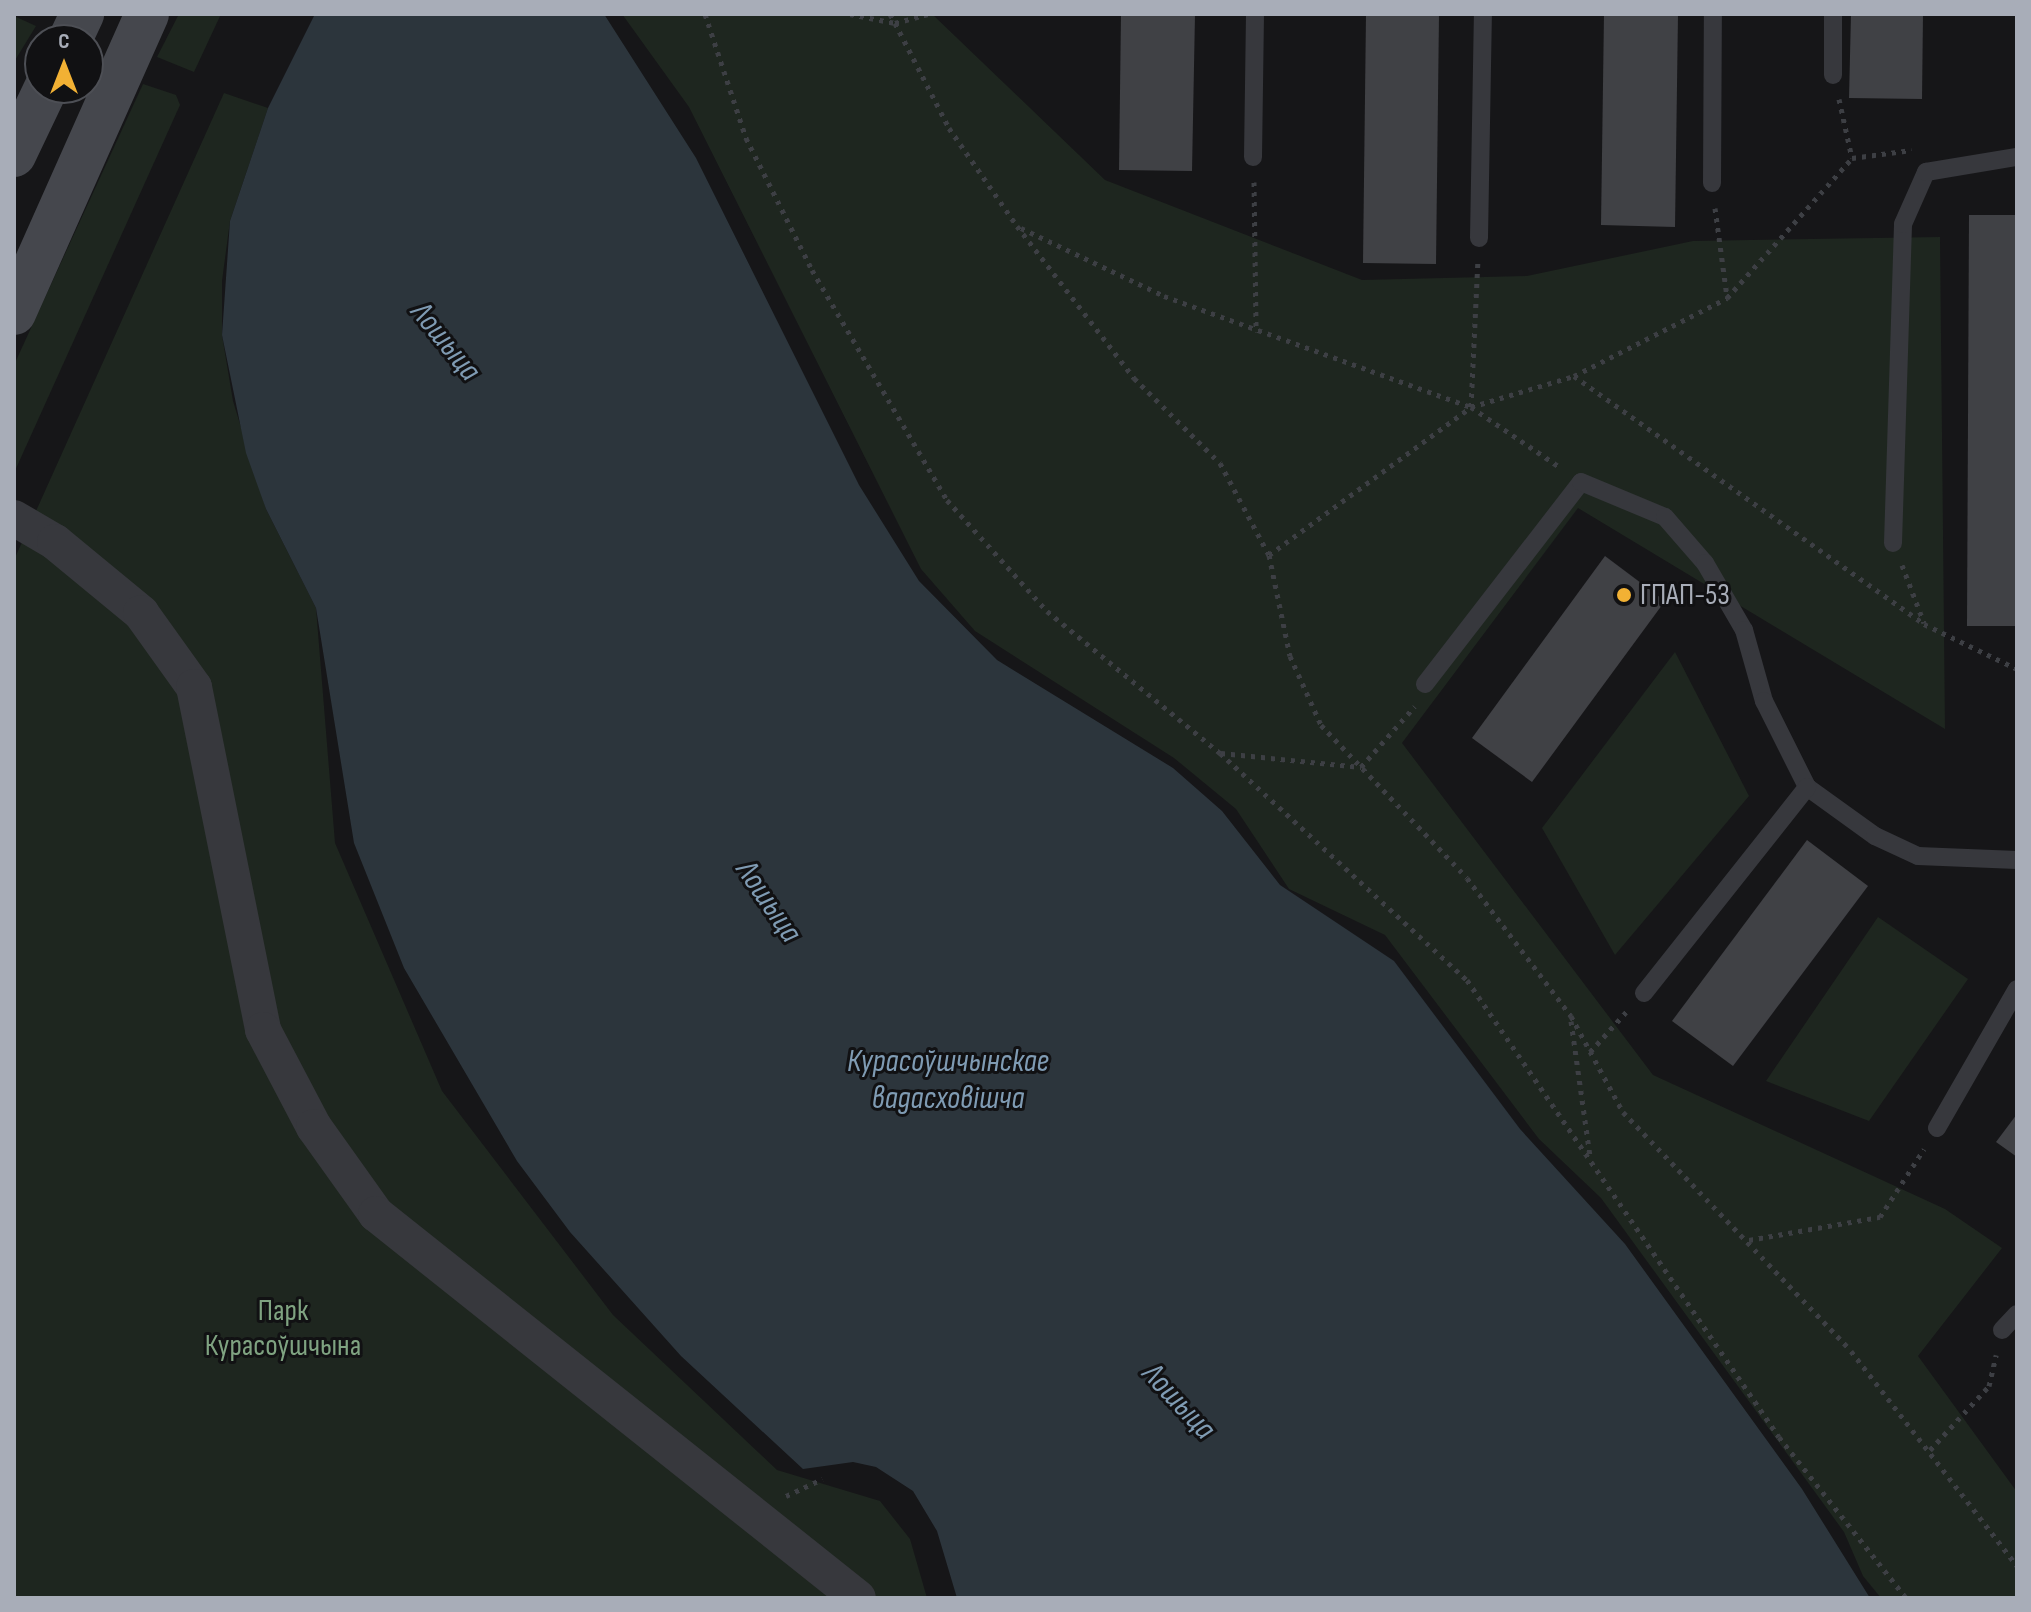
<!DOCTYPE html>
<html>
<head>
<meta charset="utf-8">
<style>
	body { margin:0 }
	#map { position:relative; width:2031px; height:1612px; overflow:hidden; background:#161618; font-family:"Sofia Sans Condensed",sans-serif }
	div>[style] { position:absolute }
	.green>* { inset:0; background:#1e261f }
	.water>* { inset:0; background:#2c353c }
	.building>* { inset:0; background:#404145 }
	.path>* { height:5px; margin-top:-2.5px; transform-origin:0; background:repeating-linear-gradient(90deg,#3d3f44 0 4px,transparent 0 10px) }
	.lane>* { height:18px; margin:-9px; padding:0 9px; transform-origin:9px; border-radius:9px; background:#37383d }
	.street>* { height:36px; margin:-18px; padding:0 18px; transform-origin:18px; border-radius:18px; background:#37383d }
	.secondary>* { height:44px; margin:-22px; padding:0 22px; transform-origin:22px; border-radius:22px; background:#45474d }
	.dots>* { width:22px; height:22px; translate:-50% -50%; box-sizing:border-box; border:4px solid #111113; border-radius:50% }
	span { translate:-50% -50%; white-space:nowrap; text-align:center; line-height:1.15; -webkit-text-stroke:6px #111113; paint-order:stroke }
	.poi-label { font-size:30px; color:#a8adb8 }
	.left { translate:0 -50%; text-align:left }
	.park-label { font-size:30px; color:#7fa381 }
	.water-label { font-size:32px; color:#7f9bb3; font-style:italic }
	.frame { position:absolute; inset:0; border:16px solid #a8adb8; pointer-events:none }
	.north { position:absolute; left:24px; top:24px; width:80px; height:80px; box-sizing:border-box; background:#111113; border:2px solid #4d4f55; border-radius:50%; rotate:0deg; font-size:22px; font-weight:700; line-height:32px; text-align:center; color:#a8adb8 }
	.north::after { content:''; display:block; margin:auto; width:28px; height:36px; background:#f2b134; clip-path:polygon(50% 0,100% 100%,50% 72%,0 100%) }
</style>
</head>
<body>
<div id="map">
	<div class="green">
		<i style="clip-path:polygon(179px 14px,221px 14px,194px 72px,157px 57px)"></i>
		<i style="clip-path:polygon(622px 14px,932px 14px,1105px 180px,1362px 280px,1527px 276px,1693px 241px,1940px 237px,1945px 729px,1578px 508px,1402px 743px,1653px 1075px,1945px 1209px,2002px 1248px,1918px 1356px,2017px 1492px,2017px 1598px,1881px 1598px,1863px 1576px,1844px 1532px,1601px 1198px,1539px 1139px,1385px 935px,1289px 889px,1236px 809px,1174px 758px,975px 631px,921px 569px,689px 107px)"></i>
		<i style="clip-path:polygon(14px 16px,36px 26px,14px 62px)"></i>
		<i style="clip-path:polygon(143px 84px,176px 95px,180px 105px,14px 473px,14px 365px)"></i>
		<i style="clip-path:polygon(224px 93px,268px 108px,230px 221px,222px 281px,222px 335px,233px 401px,266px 509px,316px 608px,335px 843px,442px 1091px,613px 1315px,777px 1470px,880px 1501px,910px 1539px,927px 1598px,14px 1598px,14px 560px)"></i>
		<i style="clip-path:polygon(1675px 652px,1749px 796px,1615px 955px,1542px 828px)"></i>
		<i style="clip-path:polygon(1878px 917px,1968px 979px,1869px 1121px,1766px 1081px)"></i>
	</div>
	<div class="water">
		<i style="clip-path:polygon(315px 14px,604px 14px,696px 158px,859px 485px,919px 581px,997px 660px,1173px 768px,1222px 811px,1280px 885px,1394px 961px,1520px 1129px,1625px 1244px,1802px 1489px,1870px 1598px,957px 1598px,937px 1531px,913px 1491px,876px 1467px,853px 1462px,803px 1469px,681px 1356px,570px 1232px,517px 1161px,404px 968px,354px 843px,316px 608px,266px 509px,246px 453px,222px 335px,230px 221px,268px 108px)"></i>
	</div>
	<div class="building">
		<i style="clip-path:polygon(1121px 14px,1195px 14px,1192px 171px,1119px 170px)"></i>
		<i style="clip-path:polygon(1366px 14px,1439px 14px,1436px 264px,1363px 263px)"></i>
		<i style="clip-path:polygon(1604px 14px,1678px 14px,1675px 227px,1601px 225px)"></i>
		<i style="clip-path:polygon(1851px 14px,1923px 14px,1922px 99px,1849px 98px)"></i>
		<i style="clip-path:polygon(1969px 215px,2017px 215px,2017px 626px,1967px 626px)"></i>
		<i style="clip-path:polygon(1605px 556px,1665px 601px,1532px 782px,1472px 738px)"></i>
		<i style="clip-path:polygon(1807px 840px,1868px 886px,1733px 1066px,1672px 1021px)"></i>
		<i style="clip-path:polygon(2017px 1114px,2017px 1157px,1996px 1142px)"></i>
	</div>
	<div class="path">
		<i style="left:705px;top:14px;width:131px;rotate:71.7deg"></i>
		<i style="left:746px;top:138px;width:148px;rotate:63.4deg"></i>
		<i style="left:812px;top:270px;width:267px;rotate:59.6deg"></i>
		<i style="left:947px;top:500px;width:149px;rotate:48deg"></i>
		<i style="left:1047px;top:611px;width:224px;rotate:39.4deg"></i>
		<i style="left:1220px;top:753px;width:335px;rotate:42.6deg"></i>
		<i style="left:1467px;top:980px;width:553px;rotate:55.68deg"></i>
		<i style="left:1779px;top:1437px;width:205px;rotate:51.7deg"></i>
		<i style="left:850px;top:14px;width:46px;rotate:11.3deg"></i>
		<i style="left:895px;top:23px;width:118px;rotate:62.8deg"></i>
		<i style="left:949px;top:128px;width:119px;rotate:55.2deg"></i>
		<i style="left:1017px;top:226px;width:192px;rotate:52.4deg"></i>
		<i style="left:1134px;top:378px;width:121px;rotate:44.7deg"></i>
		<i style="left:1220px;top:463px;width:104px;rotate:62deg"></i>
		<i style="left:1269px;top:555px;width:103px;rotate:78.3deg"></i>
		<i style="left:1290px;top:656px;width:76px;rotate:65.8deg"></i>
		<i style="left:1321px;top:725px;width:211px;rotate:46.3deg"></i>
		<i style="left:1467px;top:878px;width:173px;rotate:53deg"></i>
		<i style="left:1571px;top:1016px;width:109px;rotate:61.6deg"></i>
		<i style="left:1623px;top:1112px;width:330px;rotate:46.3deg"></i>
		<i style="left:1851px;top:1351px;width:272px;rotate:52.3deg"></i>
		<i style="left:890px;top:14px;width:10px;rotate:61deg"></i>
		<i style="left:895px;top:23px;width:35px;rotate:-15deg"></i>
		<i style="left:1839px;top:99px;width:60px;rotate:77.6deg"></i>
		<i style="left:1254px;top:182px;width:150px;rotate:89.2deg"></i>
		<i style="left:1715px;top:208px;width:90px;rotate:82.3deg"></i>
		<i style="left:1021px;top:228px;width:158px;rotate:25.4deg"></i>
		<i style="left:1164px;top:296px;width:326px;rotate:19.9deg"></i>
		<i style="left:1471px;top:407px;width:109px;rotate:34.1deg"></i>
		<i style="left:1574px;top:376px;width:429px;rotate:35.3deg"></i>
		<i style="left:1924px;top:624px;width:103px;rotate:25.8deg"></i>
		<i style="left:1471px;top:407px;width:147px;rotate:-87.3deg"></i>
		<i style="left:1269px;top:555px;width:250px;rotate:-36.2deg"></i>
		<i style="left:1471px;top:407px;width:108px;rotate:-16.8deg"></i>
		<i style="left:1574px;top:376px;width:172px;rotate:-27deg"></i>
		<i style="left:1727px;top:298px;width:188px;rotate:-48.2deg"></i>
		<i style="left:1852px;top:158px;width:60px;rotate:-7.7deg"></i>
		<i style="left:1902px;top:565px;width:62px;rotate:69.2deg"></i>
		<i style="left:1221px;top:753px;width:141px;rotate:5.7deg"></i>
		<i style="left:1361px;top:767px;width:81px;rotate:-48.5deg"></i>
		<i style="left:1571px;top:1021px;width:137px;rotate:82deg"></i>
		<i style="left:1590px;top:1052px;width:55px;rotate:-47.9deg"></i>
		<i style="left:1749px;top:1240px;width:133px;rotate:-10deg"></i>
		<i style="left:1880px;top:1217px;width:81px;rotate:-57.1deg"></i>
		<i style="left:1930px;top:1450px;width:87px;rotate:-47.3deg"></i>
		<i style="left:1989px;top:1386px;width:32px;rotate:-77deg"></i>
		<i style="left:786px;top:1496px;width:40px;rotate:-25deg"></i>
	</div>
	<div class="lane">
		<i style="left:1833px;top:75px;width:61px;rotate:-90deg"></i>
		<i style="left:1253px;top:157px;width:143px;rotate:-89.2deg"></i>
		<i style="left:1712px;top:183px;width:169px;rotate:-89.7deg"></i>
		<i style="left:1479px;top:238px;width:224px;rotate:-89deg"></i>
		<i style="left:1893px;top:543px;width:319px;rotate:-88.2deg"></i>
		<i style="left:1903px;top:224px;width:57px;rotate:-66.1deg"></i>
		<i style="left:1926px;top:172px;width:92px;rotate:-9.4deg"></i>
		<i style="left:1425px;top:684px;width:255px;rotate:-52.3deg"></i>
		<i style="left:1581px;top:482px;width:91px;rotate:22.6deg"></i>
		<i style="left:1665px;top:517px;width:61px;rotate:49deg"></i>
		<i style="left:1705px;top:563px;width:78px;rotate:59.8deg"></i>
		<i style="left:1744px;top:630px;width:74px;rotate:74.3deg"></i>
		<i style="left:1764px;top:701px;width:96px;rotate:63.4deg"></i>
		<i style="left:1807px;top:787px;width:84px;rotate:35.8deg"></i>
		<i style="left:1875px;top:836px;width:47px;rotate:24.9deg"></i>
		<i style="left:1918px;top:856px;width:99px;rotate:2.3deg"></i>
		<i style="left:1644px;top:993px;width:263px;rotate:-51.6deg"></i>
		<i style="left:1937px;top:1128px;width:160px;rotate:-60.1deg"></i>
		<i style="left:2002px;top:1330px;width:22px;rotate:-47deg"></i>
	</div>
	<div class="street">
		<i style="left:14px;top:518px;width:48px;rotate:30.3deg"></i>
		<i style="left:55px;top:542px;width:112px;rotate:39.5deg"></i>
		<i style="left:141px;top:613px;width:91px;rotate:54.4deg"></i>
		<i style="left:194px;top:687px;width:350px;rotate:78.6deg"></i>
		<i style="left:263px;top:1030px;width:110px;rotate:62.3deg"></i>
		<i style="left:314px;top:1127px;width:107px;rotate:54.5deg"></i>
		<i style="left:376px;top:1214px;width:616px;rotate:38.54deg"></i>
	</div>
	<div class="secondary">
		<i style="left:70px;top:40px;width:29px;rotate:-65deg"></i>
		<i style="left:14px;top:155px;width:74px;rotate:-64.5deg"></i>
		<i style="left:14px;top:313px;width:327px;rotate:-66deg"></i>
	</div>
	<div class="dots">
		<i style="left:1624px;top:595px;background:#f2b134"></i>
	</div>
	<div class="poi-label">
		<span class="left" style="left:1640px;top:595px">ГПАП-53</span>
	</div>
	<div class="park-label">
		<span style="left:283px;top:1328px">Парк<br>Курасоўшчына</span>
	</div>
	<div class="water-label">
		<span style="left:445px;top:342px;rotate:51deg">Лошыца</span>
		<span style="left:768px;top:902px;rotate:56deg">Лошыца</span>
		<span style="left:948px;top:1081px">Курасоўшчынскае<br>вадасховішча</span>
		<span style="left:1178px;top:1402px;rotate:47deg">Лошыца</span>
	</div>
	<div class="frame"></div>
	<div class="north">С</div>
</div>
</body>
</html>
